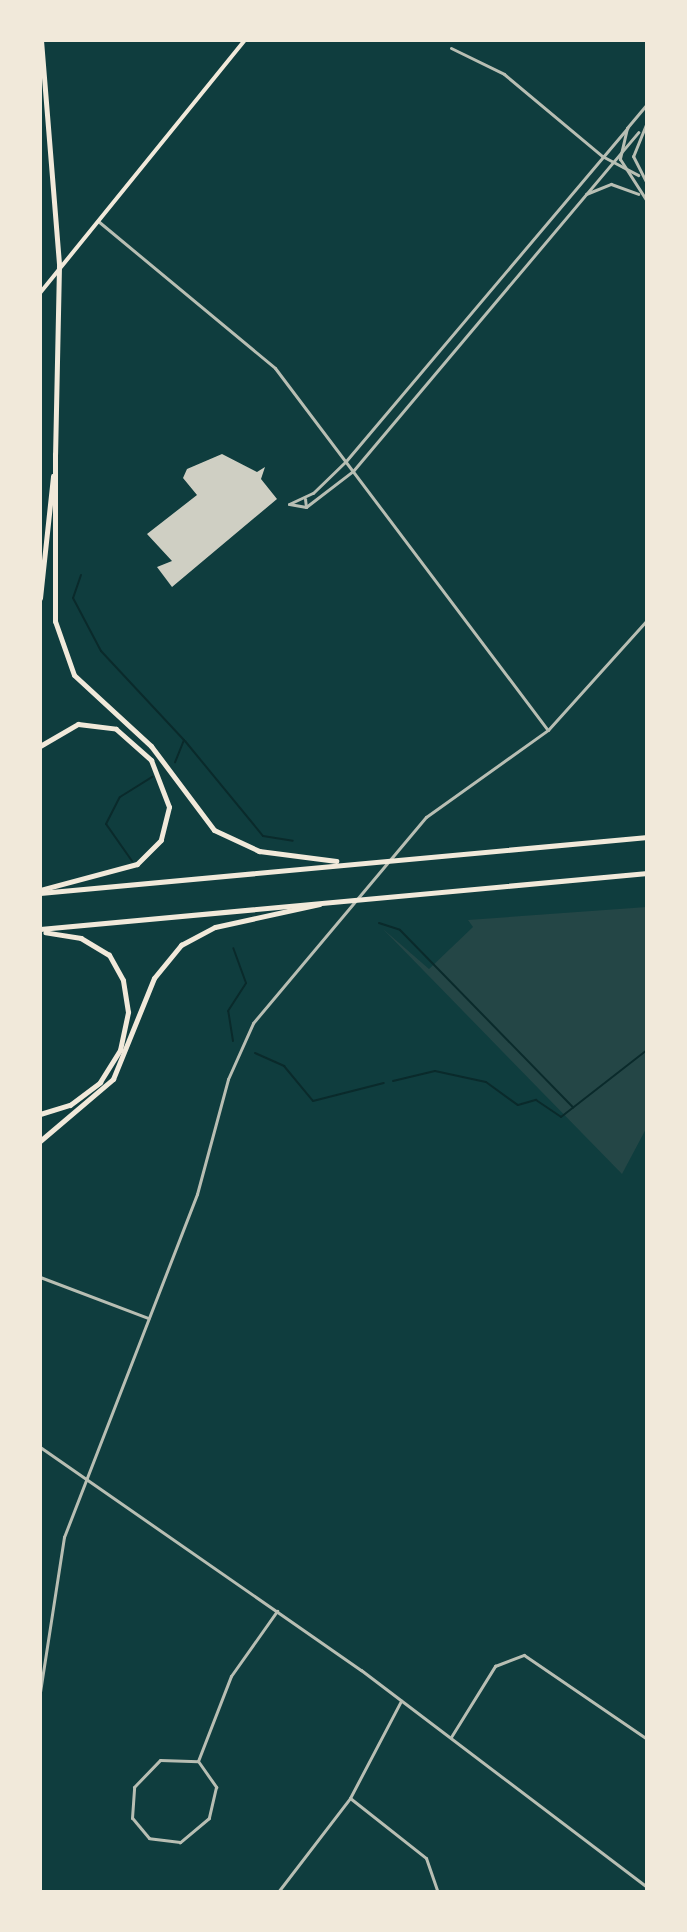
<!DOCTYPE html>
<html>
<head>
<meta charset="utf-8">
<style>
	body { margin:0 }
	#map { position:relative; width:687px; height:1932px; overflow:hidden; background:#0f3d3e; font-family:"Noto Sans",sans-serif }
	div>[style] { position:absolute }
	.green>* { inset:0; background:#244646 }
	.stream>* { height:2px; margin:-1px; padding:0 1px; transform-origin:1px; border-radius:1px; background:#0a2a2b }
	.building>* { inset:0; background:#cfcfc3 }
	.minor>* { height:3px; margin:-1.5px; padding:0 1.5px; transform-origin:1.5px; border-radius:1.5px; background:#b8beb3 }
	.tertiary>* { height:3px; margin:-1.5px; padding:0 1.5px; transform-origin:1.5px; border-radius:1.5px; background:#b8beb3 }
	.secondary>* { height:4px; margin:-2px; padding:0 2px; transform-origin:2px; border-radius:2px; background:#f1e9da }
	.motorway>* { height:5px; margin:-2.5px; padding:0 2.5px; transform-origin:2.5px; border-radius:2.5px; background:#f1e9da }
	span { translate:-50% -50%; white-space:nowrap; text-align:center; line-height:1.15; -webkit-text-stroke:8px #f1e9da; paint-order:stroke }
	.frame { position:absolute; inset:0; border:42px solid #f1e9da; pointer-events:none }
</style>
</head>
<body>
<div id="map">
	<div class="green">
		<i style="clip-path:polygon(647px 907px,647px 1127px,622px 1174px,383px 929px,429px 969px,473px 927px,468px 920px)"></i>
	</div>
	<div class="stream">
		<i style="left:81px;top:575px;width:24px;rotate:109deg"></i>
		<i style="left:73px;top:598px;width:60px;rotate:62.2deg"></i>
		<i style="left:101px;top:651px;width:122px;rotate:47deg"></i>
		<i style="left:184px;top:740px;width:24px;rotate:112deg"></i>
		<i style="left:185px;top:741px;width:123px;rotate:50.6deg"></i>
		<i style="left:263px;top:836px;width:30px;rotate:9deg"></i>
		<i style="left:132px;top:861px;width:45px;rotate:-125.1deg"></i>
		<i style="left:106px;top:824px;width:30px;rotate:-63deg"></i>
		<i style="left:120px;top:797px;width:38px;rotate:-32deg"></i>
		<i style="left:379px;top:923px;width:22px;rotate:18deg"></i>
		<i style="left:400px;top:930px;width:248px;rotate:45.7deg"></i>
		<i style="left:233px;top:1041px;width:30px;rotate:-99deg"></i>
		<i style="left:228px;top:1011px;width:33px;rotate:-57deg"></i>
		<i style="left:246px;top:983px;width:37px;rotate:-110deg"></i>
		<i style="left:255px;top:1053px;width:32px;rotate:24deg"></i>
		<i style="left:284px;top:1066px;width:45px;rotate:50.4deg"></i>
		<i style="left:313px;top:1101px;width:73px;rotate:-14.2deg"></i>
		<i style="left:393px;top:1081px;width:43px;rotate:-13.4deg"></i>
		<i style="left:435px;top:1071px;width:52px;rotate:12.2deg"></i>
		<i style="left:486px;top:1082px;width:39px;rotate:36deg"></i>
		<i style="left:518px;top:1105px;width:19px;rotate:-16deg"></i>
		<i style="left:536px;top:1100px;width:30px;rotate:34deg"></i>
		<i style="left:561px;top:1117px;width:109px;rotate:-37.9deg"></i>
	</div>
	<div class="building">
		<i style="clip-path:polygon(222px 454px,257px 472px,265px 467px,261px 479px,277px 499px,172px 587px,157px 567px,172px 561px,147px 534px,197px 495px,183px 478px,187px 469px)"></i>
	</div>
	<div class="minor">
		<i style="left:451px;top:48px;width:59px;rotate:26.1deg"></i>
		<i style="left:504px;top:74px;width:128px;rotate:39.9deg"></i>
		<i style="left:602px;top:156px;width:41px;rotate:27.8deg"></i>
		<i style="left:305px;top:499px;width:8px;rotate:83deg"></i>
		<i style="left:306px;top:507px;width:17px;rotate:-170deg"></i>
		<i style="left:289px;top:504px;width:26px;rotate:-25deg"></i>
		<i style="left:313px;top:493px;width:46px;rotate:-44.1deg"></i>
		<i style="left:346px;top:461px;width:436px;rotate:-49.8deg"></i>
		<i style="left:306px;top:507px;width:59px;rotate:-37.5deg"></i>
		<i style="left:353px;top:471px;width:443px;rotate:-49.9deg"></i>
		<i style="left:40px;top:1277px;width:116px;rotate:20.8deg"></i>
		<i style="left:40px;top:1447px;width:391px;rotate:34.8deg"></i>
		<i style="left:361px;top:1670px;width:359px;rotate:37.2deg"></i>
		<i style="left:451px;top:1737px;width:84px;rotate:-58.2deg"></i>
		<i style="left:495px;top:1666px;width:31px;rotate:-21deg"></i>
		<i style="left:524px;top:1655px;width:149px;rotate:34.3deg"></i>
		<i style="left:198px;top:1761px;width:32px;rotate:55deg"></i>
		<i style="left:216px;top:1787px;width:32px;rotate:103deg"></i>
		<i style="left:209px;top:1818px;width:38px;rotate:140deg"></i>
		<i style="left:180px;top:1842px;width:31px;rotate:-173deg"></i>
		<i style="left:149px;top:1838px;width:26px;rotate:-130deg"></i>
		<i style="left:132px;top:1818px;width:31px;rotate:-86deg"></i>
		<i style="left:134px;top:1787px;width:37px;rotate:-46deg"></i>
		<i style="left:160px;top:1760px;width:38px;rotate:2deg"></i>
		<i style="left:198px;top:1761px;width:91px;rotate:-68.8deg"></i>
		<i style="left:231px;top:1676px;width:80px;rotate:-54.7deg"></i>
		<i style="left:350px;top:1798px;width:97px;rotate:38.3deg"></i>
		<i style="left:426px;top:1858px;width:36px;rotate:71deg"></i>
		<i style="left:278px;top:1892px;width:118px;rotate:-52.5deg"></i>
		<i style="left:350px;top:1798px;width:110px;rotate:-62.3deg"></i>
	</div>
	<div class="tertiary">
		<i style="left:647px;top:104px;width:31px;rotate:130deg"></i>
		<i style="left:627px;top:128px;width:32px;rotate:103deg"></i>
		<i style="left:620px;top:159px;width:50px;rotate:57.3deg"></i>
		<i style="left:647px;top:122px;width:37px;rotate:112deg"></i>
		<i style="left:633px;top:156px;width:31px;rotate:63deg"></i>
		<i style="left:586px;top:194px;width:27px;rotate:-22deg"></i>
		<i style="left:611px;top:184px;width:29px;rotate:20deg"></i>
		<i style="left:98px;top:221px;width:230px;rotate:39.7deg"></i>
		<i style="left:275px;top:368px;width:453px;rotate:53deg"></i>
		<i style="left:40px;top:1692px;width:157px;rotate:-81.2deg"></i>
		<i style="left:64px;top:1537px;width:368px;rotate:-68.8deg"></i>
		<i style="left:197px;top:1194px;width:119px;rotate:-74.9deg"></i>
		<i style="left:228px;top:1079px;width:61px;rotate:-65.9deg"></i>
		<i style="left:253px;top:1023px;width:269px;rotate:-50deg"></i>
		<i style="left:426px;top:817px;width:150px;rotate:-35.5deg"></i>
		<i style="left:548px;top:730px;width:148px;rotate:-48deg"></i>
	</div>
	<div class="secondary">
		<i style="left:40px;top:293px;width:326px;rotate:-51deg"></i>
	</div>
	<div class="motorway">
		<i style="left:41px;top:40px;width:227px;rotate:85.4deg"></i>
		<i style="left:59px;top:266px;width:188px;rotate:91.2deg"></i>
		<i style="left:55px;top:454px;width:167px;rotate:90deg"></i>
		<i style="left:55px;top:621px;width:57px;rotate:70.6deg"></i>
		<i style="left:74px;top:675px;width:105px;rotate:42.7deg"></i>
		<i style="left:151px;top:746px;width:105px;rotate:53.1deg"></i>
		<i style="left:214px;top:830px;width:50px;rotate:25deg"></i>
		<i style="left:259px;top:851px;width:78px;rotate:7.4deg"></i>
		<i style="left:40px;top:598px;width:123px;rotate:-83.9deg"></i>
		<i style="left:40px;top:746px;width:44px;rotate:-30.1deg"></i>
		<i style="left:78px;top:724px;width:38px;rotate:7deg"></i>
		<i style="left:116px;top:729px;width:47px;rotate:41.5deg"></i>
		<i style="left:151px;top:760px;width:50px;rotate:69deg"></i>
		<i style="left:169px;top:807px;width:34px;rotate:104deg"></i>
		<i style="left:161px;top:840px;width:34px;rotate:135deg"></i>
		<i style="left:137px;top:864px;width:100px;rotate:165deg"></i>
		<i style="left:40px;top:893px;width:610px;rotate:-5.27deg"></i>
		<i style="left:40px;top:929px;width:610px;rotate:-5.27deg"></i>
		<i style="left:40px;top:1114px;width:31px;rotate:-17deg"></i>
		<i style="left:70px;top:1105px;width:38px;rotate:-37deg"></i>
		<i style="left:100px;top:1082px;width:38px;rotate:-58deg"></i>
		<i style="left:120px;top:1050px;width:39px;rotate:-78deg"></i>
		<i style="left:128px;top:1012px;width:32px;rotate:-99deg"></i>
		<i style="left:123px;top:980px;width:29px;rotate:-119deg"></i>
		<i style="left:109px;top:955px;width:33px;rotate:-149deg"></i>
		<i style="left:81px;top:938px;width:36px;rotate:-171deg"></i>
		<i style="left:40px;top:1141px;width:96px;rotate:-40.3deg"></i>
		<i style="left:113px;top:1079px;width:109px;rotate:-67.9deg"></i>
		<i style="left:154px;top:978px;width:43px;rotate:-50.7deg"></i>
		<i style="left:181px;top:945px;width:38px;rotate:-28deg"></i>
		<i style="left:215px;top:927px;width:107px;rotate:-12.4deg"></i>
	</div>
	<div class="frame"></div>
</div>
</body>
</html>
